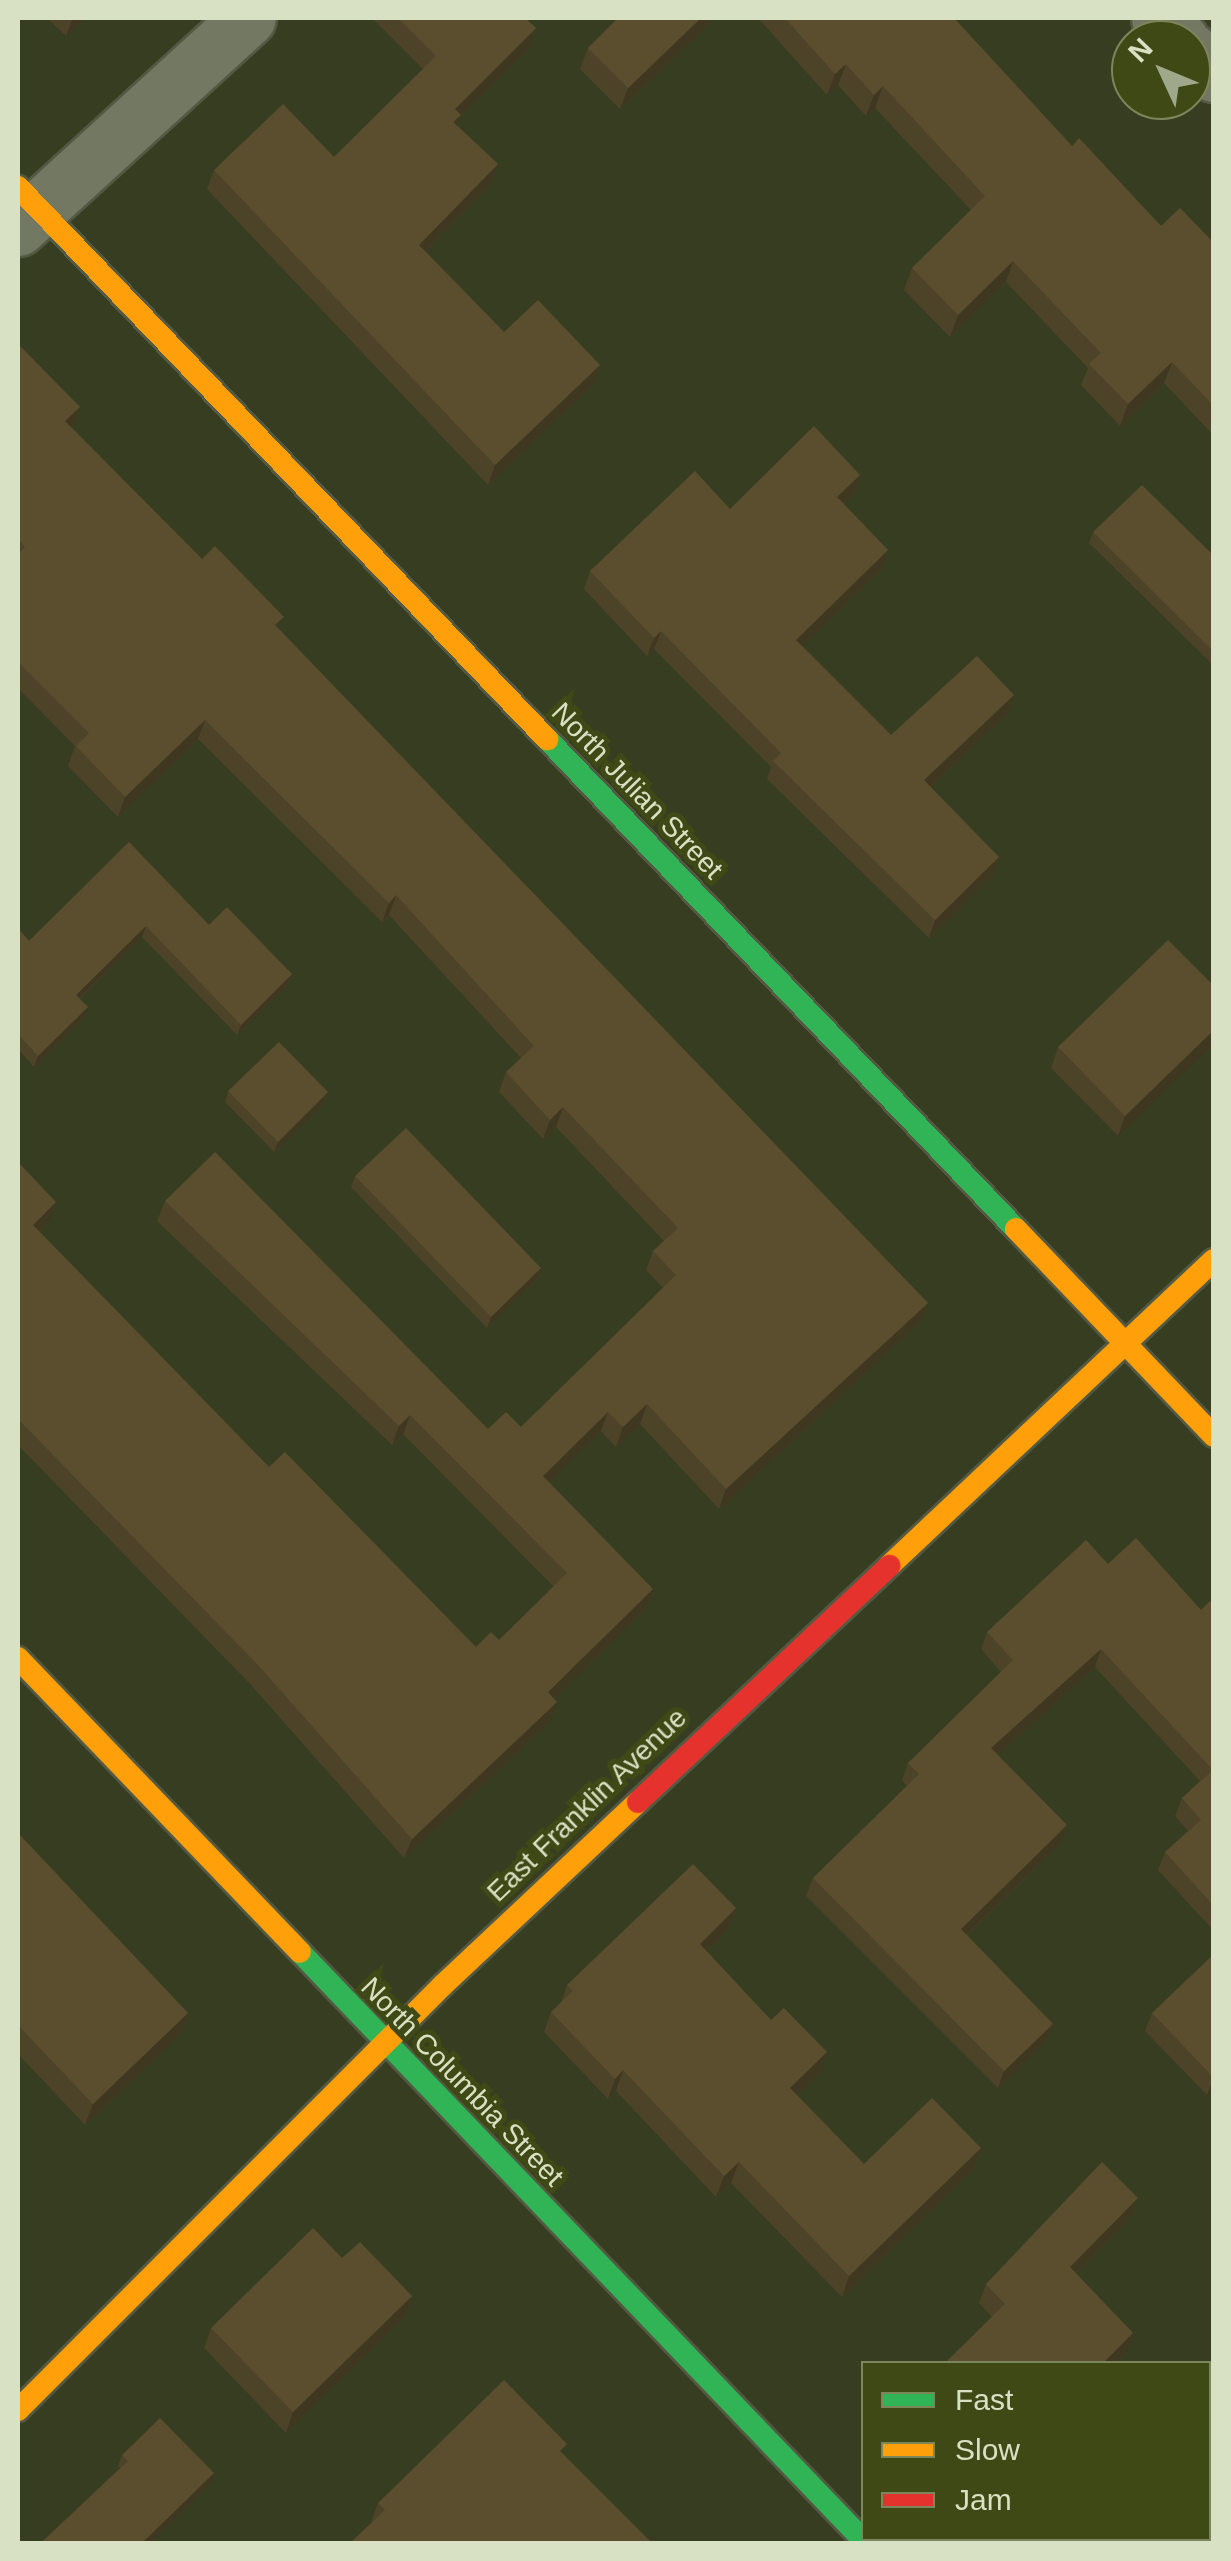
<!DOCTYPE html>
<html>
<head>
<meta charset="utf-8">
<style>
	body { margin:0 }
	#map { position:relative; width:1231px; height:2561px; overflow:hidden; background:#373d21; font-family:Arial,sans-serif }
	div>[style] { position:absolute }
	.roads { filter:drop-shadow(2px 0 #535942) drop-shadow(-2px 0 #535942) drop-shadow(0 2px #535942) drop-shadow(0 -2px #535942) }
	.street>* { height:55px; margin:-27.5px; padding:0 27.5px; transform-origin:27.5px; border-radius:27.5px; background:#727862 }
	.fast>* { height:22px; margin:-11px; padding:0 11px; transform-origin:11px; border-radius:11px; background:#30b455 }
	.slow>* { height:22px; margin:-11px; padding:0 11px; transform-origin:11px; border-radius:11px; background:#ff9f0a }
	.jam>* { height:22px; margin:-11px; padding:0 11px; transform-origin:11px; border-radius:11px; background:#e5322d }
	.wall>* { inset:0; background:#4d4328 }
	.shaded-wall>* { inset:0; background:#3f3720 }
	.building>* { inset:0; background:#5a4e2e }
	span { translate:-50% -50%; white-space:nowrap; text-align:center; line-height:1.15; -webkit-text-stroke:10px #3e4915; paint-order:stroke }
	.street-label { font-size:28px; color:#d9e1c5 }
	.frame { position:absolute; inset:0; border:20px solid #d9e1c5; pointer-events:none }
	.legend { position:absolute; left:861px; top:2361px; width:350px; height:180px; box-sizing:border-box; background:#3e4915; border:2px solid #7c865b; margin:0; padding:12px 18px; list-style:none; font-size:30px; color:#d9e1c5 }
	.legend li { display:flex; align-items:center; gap:20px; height:50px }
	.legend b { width:50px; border:2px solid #7c865b }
	.north { position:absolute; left:1111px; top:20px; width:100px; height:100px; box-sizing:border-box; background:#3e4915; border:2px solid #7c865b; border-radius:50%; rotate:314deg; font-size:28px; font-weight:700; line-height:40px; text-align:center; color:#d9e1c5 }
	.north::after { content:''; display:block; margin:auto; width:35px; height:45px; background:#a0a88c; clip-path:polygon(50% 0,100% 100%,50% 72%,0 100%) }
</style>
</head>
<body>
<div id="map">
	<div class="roads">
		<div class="street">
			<i style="left:1159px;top:18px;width:31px;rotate:45deg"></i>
			<i style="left:1191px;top:51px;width:33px;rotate:45deg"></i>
			<i style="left:18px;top:228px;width:311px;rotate:-42.4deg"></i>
			<i style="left:1208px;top:2468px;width:8px;rotate:-40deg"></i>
			<i style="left:1130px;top:2544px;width:8px;rotate:-50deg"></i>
		</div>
		<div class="fast">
			<i style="left:547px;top:739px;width:678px;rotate:46.25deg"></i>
			<i style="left:300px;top:1952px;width:820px;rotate:46.24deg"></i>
		</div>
		<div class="slow">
			<i style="left:18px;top:187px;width:765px;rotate:46.22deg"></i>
			<i style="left:1016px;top:1229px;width:286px;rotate:46.3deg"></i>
			<i style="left:889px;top:1566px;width:446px;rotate:-43.3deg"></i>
			<i style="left:18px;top:1658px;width:407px;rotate:46.2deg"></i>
			<i style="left:18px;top:2410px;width:601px;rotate:-45deg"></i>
			<i style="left:443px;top:1985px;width:267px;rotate:-43.2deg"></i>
		</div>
		<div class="jam">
			<i style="left:638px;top:1802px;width:345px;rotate:-43.2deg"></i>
		</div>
	</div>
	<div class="wall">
		<i style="clip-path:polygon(47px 18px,85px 18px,66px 36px)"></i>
		<i style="clip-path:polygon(372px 18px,525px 18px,536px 28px,529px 48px,460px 116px,457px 125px,498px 164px,491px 183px,425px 251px,504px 332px,600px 365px,593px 384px,488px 485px,207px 189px,214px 170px,334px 157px,423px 69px)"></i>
		<i style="clip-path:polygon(618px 18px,715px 18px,620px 109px,580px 69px,588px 48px)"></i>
		<i style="clip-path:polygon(758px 18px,954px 18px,1072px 146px,1161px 226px,1214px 243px,1214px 436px,1164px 383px,1120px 426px,1081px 385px,1088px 368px,1006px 282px,950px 337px,904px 290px,912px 268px,971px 210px,875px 108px,866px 116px,838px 85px,827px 95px)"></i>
		<i style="clip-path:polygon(18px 344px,80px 407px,72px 428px,202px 559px,279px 629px,928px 1303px,920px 1322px,719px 1509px,640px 1424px,616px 1447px,601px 1431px,549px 1482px,646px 1608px,554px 1698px,550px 1721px,404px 1858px,252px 1686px,18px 1445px,18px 1162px,49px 1221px,39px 1231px,269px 1467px,476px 1647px,499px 1640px,554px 1587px,403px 1434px,392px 1445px,157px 1221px,165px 1201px,488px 1429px,521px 1427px,663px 1288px,646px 1270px,653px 1251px,664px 1241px,556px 1127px,543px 1139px,499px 1092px,506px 1072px,521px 1058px,389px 915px,382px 922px,198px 739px,118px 817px,68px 766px,75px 746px,18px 688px)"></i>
		<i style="clip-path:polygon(860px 475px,854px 493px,843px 503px,888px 550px,882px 568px,802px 646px,891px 735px,1008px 713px,930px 787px,999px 857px,993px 875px,929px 938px,767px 779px,771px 767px,654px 649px,647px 656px,584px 589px,590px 571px,730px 509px)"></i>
		<i style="clip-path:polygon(1093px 532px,1214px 556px,1214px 666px,1089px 543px)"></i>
		<i style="clip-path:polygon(129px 842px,209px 925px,292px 974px,288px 985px,237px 1035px,142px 937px,80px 998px,84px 1017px,34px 1067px,18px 1049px,18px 928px,29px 941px)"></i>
		<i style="clip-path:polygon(1214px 986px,1118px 1136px,1051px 1068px,1058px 1047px)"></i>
		<i style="clip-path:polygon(228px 1091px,328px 1092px,324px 1103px,274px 1152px,225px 1102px)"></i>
		<i style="clip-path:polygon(355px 1176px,541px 1268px,537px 1279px,487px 1328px,351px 1187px)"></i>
		<i style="clip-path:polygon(1108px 1564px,1201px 1610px,1214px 1604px,1214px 1931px,1158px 1870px,1165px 1852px,1188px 1831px,1175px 1816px,1182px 1798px,1200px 1781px,1095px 1667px,997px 1755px,1061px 1843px,967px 1935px,1053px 2024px,1046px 2041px,998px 2088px,806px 1896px,813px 1878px,907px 1786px,902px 1780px,908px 1763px,1001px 1672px,981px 1649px,987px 1632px)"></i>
		<i style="clip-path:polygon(18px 1833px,188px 2013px,181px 2033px,85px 2125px,18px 2054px)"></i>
		<i style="clip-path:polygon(736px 1908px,728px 1929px,706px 1951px,820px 2073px,797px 2095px,864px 2164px,981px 2148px,973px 2169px,842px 2297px,731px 2183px,716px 2197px,616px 2091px,608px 2099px,544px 2032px,551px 2012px,561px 2002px,567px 1985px)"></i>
		<i style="clip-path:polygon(1214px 1954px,1214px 2089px,1207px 2095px,1145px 2031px,1152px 2013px)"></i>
		<i style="clip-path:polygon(1131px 2217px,1076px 2273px,1126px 2352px,1114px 2364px,944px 2364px,992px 2317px,979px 2303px,986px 2284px)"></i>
		<i style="clip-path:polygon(412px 2296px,405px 2316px,286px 2433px,204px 2348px,211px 2328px)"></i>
		<i style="clip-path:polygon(567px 2444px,372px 2522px,371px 2522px,378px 2503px)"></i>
		<i style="clip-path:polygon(122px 2455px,211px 2483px,148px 2544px,39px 2544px,120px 2468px,118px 2466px)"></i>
	</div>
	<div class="shaded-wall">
		<i style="clip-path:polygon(73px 18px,85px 18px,66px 36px)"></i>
		<i style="clip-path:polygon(701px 18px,715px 18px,620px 109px,628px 88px)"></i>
		<i style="clip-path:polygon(536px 28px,529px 48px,460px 116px,454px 134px,455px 109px)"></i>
		<i style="clip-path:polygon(846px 64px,838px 85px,827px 95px,835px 74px)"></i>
		<i style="clip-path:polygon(883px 86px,875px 108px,866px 116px,874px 95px)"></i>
		<i style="clip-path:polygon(498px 164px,491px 183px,412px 264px,419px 245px)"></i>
		<i style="clip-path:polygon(1013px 261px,1006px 282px,950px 337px,958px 315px)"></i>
		<i style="clip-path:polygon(1172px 362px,1164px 383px,1120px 426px,1128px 404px)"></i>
		<i style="clip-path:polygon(600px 365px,593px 384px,488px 485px,495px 465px)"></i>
		<i style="clip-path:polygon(80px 407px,73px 426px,58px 441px,65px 421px)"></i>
		<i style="clip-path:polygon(860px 475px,854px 493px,830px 515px,837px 497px)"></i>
		<i style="clip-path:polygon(888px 550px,882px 568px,790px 658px,796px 640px)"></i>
		<i style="clip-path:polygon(661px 631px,654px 649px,647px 656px,654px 638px)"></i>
		<i style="clip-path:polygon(1014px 695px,1008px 713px,917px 799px,924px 780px)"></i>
		<i style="clip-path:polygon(205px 720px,198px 739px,118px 817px,125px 797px)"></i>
		<i style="clip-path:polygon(999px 857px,993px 875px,929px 938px,935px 920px)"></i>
		<i style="clip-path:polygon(396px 895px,389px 915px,382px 922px,389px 903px)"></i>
		<i style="clip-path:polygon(146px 926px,142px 937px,72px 1005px,76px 995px)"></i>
		<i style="clip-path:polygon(292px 974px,288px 985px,237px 1035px,241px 1025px)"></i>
		<i style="clip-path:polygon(88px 1007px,84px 1017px,34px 1067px,38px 1056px)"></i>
		<i style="clip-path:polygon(1214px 1030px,1214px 1043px,1118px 1136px,1125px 1116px)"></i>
		<i style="clip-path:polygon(328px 1092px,324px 1103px,274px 1152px,278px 1142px)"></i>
		<i style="clip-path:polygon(563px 1107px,556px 1127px,543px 1139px,550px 1120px)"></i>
		<i style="clip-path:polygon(56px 1202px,49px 1221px,26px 1244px,33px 1225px)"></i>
		<i style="clip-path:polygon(541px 1268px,537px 1279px,487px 1328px,491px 1317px)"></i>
		<i style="clip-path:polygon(928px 1303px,920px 1322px,719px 1509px,726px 1489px)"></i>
		<i style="clip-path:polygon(647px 1404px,640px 1424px,616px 1447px,623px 1427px)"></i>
		<i style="clip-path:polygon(608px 1412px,601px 1431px,536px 1496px,543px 1476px)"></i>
		<i style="clip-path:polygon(410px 1415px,403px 1434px,392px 1445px,399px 1426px)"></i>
		<i style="clip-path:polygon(653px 1589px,646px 1608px,541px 1711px,548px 1692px)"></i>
		<i style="clip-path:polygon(1101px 1649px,1095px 1667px,985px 1766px,991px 1748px)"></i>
		<i style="clip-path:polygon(557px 1702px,550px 1721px,404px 1858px,412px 1839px)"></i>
		<i style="clip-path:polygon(1067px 1825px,1061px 1843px,955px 1946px,961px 1929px)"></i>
		<i style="clip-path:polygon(736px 1908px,728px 1929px,692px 1965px,700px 1944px)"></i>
		<i style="clip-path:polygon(188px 2013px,181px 2033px,85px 2125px,93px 2104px)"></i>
		<i style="clip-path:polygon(1053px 2024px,1046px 2041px,998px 2088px,1004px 2071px)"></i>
		<i style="clip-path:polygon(827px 2052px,820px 2073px,783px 2108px,790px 2088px)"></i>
		<i style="clip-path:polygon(623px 2070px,616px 2091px,608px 2099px,615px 2079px)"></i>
		<i style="clip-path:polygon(1214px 2077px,1214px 2089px,1207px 2095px)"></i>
		<i style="clip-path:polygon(981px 2148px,973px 2169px,842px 2297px,849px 2276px)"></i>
		<i style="clip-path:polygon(739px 2162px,731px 2183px,716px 2197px,724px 2176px)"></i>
		<i style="clip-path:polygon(1138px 2198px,1131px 2217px,1063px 2286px,1070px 2267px)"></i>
		<i style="clip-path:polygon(412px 2296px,405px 2316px,286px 2433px,293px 2412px)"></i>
		<i style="clip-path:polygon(1133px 2333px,1126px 2352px,1114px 2364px,1102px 2364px)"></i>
		<i style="clip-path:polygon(214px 2473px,211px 2483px,148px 2544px,141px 2544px)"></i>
	</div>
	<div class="building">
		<i style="clip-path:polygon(398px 18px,525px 18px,536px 28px,455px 109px,461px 115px,453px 122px,498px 164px,419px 245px,504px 332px,538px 300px,600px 365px,495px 465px,214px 170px,283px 104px,334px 157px,436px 56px)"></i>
		<i style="clip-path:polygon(618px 18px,701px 18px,628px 88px,588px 48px)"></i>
		<i style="clip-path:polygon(785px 18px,954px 18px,1072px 146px,1079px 138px,1161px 226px,1180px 208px,1214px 243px,1214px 406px,1172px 362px,1128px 404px,1089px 364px,1101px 353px,1013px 261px,958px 315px,912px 268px,985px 196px,883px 86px,874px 95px,846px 64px,835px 74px)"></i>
		<i style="clip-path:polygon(18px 344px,80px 407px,65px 421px,202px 559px,215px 546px,284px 617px,275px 625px,928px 1303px,726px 1489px,647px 1404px,623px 1427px,608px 1412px,543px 1476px,653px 1589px,548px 1692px,557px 1702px,412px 1839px,259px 1666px,18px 1419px,18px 1162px,56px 1202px,33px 1225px,269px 1467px,285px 1452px,476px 1647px,491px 1632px,499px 1640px,567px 1573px,410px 1415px,399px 1426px,165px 1201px,215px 1152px,488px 1429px,506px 1412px,521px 1427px,676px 1275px,653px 1251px,678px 1228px,563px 1107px,550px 1120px,506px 1072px,534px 1046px,396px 895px,389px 903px,205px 720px,125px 797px,76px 746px,89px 733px,18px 662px,18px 554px,25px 547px,18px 539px)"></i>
		<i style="clip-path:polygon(814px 426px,860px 475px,837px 497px,888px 550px,796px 640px,891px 735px,977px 656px,1014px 695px,924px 780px,999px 857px,935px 920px,773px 761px,781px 753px,661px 631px,654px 638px,590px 571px,695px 471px,730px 509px)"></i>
		<i style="clip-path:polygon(1142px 485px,1214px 556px,1214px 652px,1093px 532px)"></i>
		<i style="clip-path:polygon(129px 842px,209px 925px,227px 907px,292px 974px,241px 1025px,146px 926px,76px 995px,88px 1007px,38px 1056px,18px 1034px,18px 928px,29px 941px)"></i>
		<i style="clip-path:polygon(1168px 940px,1214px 986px,1214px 1030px,1125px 1116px,1058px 1047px)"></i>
		<i style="clip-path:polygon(279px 1042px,328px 1092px,278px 1142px,228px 1091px)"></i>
		<i style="clip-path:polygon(406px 1128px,541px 1268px,491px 1317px,355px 1176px)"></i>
		<i style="clip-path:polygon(1136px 1538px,1201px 1610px,1210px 1601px,1214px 1604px,1214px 1906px,1165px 1852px,1201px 1820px,1182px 1798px,1213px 1770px,1101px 1649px,991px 1748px,1067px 1825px,961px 1929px,1053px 2024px,1004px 2071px,813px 1878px,919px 1774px,908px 1763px,1013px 1660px,987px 1632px,1086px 1540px,1108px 1564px)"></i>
		<i style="clip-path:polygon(18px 1833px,188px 2013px,93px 2104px,18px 2025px)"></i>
		<i style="clip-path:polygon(693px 1864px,736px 1908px,700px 1944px,771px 2020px,784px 2008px,827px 2052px,790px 2088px,864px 2164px,932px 2098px,981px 2148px,849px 2276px,739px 2162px,724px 2176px,623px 2070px,615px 2079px,551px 2012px,573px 1991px,567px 1985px)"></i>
		<i style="clip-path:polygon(1214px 1954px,1214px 2077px,1213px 2077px,1152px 2013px)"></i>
		<i style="clip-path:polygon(1102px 2162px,1138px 2198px,1070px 2267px,1133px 2333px,1102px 2364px,944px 2364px,1005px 2304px,986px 2284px)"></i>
		<i style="clip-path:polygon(313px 2228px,342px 2258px,360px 2242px,412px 2296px,293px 2412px,211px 2328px)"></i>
		<i style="clip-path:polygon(504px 2380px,567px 2444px,560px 2451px,653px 2544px,349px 2544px,385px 2510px,378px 2503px)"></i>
		<i style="clip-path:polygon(160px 2418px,214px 2473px,141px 2544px,40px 2544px,128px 2461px,122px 2455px)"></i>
	</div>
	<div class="street-label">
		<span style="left:637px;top:791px;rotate:46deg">North Julian Street</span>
		<span style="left:587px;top:1805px;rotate:-44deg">East Franklin Avenue</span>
		<span style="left:462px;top:2082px;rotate:46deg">North Columbia Street</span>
	</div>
	<div class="frame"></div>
	<ul class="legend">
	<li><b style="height:12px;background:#30b455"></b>Fast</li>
	<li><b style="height:12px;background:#ff9f0a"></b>Slow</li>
	<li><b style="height:12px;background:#e5322d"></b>Jam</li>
	</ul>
	<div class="north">N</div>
</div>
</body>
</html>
